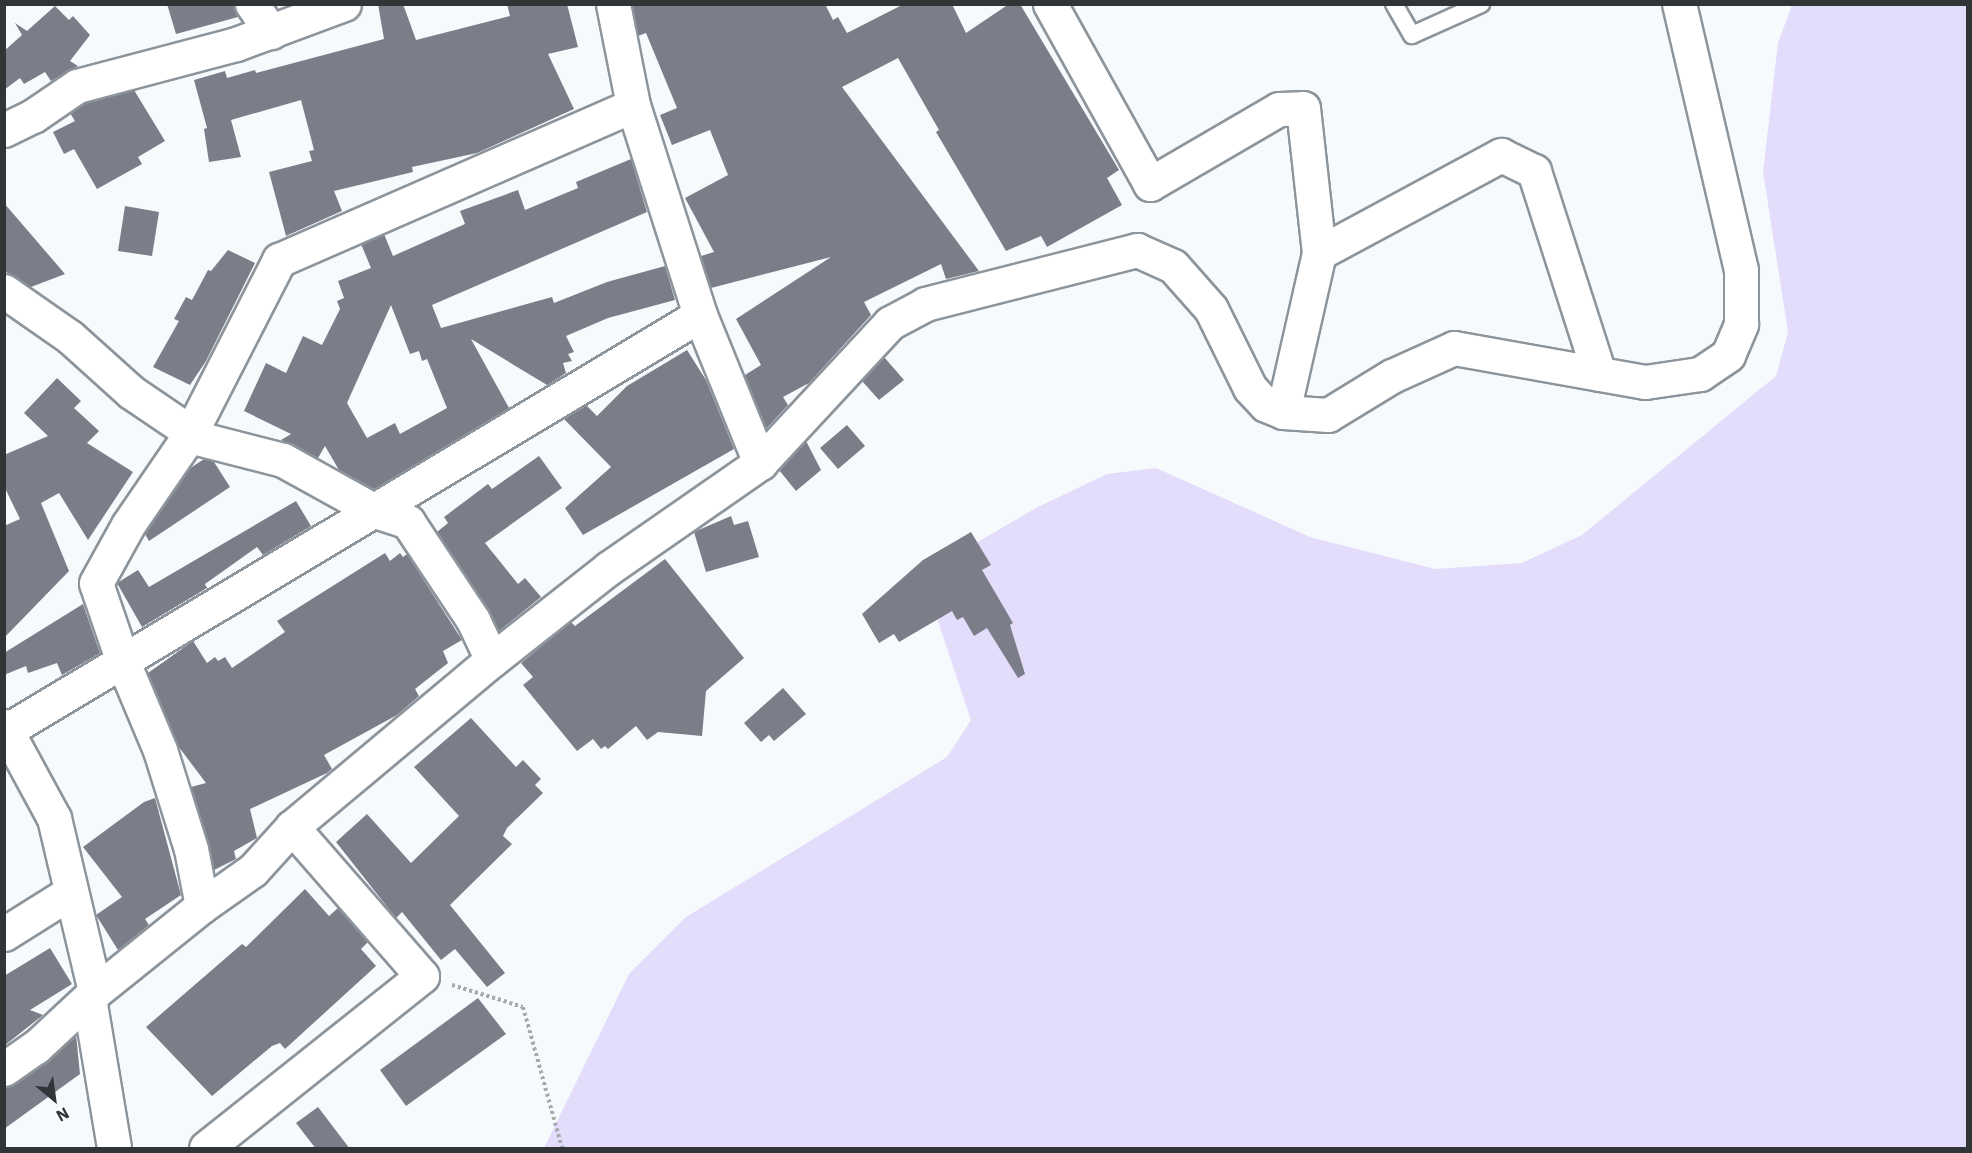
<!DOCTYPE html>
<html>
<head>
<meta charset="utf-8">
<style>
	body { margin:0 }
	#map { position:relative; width:1972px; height:1153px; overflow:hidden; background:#f6fafd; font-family:"IBM Plex Sans",sans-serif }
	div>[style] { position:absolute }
	.green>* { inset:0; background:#e3ddfb }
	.building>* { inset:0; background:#7b7e88 }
	.path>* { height:4px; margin-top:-2px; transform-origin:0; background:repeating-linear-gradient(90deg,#a6aaad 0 3px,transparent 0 6px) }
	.roads { filter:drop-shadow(2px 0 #8c949c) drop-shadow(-2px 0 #8c949c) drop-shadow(0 2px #8c949c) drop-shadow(0 -2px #8c949c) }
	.lane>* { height:16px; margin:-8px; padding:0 8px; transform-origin:8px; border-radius:8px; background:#fff }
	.street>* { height:33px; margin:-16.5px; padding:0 16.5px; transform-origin:16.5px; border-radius:16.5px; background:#fff }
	span { translate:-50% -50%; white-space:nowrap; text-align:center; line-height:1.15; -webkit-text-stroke:4.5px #fff; paint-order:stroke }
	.frame { position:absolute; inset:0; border:6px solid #313538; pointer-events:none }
	.north { position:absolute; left:24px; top:1069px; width:60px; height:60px; -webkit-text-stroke:4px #fff; paint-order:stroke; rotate:151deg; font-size:16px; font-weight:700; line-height:24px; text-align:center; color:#313538 }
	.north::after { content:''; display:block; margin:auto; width:21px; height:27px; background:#313538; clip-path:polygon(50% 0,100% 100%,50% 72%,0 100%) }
</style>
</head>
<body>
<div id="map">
	<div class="green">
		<i style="clip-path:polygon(1792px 5px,1967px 5px,1967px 1148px,544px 1148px,629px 974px,686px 917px,947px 757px,971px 720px,931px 600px,957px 554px,1036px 508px,1107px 474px,1156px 468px,1310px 537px,1435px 569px,1522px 563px,1582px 535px,1776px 376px,1788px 332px,1763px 172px,1778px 43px)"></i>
	</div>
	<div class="building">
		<i style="clip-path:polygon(167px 4px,233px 4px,238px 17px,176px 34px)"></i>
		<i style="clip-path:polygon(378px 4px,403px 4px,416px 40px,510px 16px,507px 4px,567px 4px,578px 47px,548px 54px,574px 109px,477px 153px,412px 167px,413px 172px,334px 191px,342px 211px,286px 236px,269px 172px,312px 161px,309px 151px,314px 150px,301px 100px,231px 120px,241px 157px,209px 162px,204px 129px,207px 128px,194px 80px,225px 71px,227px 78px,255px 70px,256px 73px,384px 39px)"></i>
		<i style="clip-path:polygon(632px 4px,825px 4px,833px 20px,838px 17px,847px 33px,904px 4px,952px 4px,966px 33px,1009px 4px,1020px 4px,1119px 170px,1107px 178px,1122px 205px,1047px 247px,1041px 236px,1006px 251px,936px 132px,939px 130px,898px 58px,842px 87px,979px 271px,946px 279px,941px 264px,864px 302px,871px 315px,809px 383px,783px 397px,788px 405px,766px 429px,745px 375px,761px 365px,736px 319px,831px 257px,711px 288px,701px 256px,714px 252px,685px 198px,728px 175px,710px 130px,672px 145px,660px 115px,677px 108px,646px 33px,638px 36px)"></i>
		<i style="clip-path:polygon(55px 6px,69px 20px,73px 16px,90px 35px,70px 61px,78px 66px,51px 81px,45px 72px,24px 84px,20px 78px,4px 90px,4px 51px,22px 35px,15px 23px,27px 31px)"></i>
		<i style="clip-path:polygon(134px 90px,165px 141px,138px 157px,142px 164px,97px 189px,74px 149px,64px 154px,53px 132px,75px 121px,70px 113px,85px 103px)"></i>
		<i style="clip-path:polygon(evenodd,631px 159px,647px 212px,432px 305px,441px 328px,552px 297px,554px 303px,607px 282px,665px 266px,675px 300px,608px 318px,566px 336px,574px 352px,568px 354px,572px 361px,563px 363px,566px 373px,547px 385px,471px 339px,509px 408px,374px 489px,339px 470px,325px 446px,318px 458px,281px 440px,291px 434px,244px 411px,266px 363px,286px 373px,303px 336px,322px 345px,340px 309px,337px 301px,344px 298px,338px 281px,371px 268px,361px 244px,384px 234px,393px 256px,465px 224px,460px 211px,518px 190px,525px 210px,578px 188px,576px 182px,631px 159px,391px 305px,410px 354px,419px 351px,422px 361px,427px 359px,447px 408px,400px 434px,395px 423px,367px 438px,347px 403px,391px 305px)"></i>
		<i style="clip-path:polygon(4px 203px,65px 274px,31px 287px,6px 272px)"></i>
		<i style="clip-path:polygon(125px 206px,159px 212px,152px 256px,118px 251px)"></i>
		<i style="clip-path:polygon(228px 250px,255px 263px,206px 361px,190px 385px,153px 367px,179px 321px,174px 319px,186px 297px,192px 300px,208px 270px,211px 271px)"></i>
		<i style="clip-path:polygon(687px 350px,706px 380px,734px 449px,583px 535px,565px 508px,611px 467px,564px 419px,586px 405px,597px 416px,627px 386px)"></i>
		<i style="clip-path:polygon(884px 357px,904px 380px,879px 400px,862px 381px)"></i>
		<i style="clip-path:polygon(57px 378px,81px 401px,74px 408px,99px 431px,87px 443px,133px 472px,88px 540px,59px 493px,41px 503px,69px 571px,4px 638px,4px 526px,20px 519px,4px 486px,4px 455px,48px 436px,24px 413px)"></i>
		<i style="clip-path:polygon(847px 425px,865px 446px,838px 469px,820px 448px)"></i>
		<i style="clip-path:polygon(806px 441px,821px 470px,796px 491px,779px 470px)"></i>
		<i style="clip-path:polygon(539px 456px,562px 488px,485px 543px,518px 584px,525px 578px,541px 597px,499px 631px,437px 532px,448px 523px,444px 517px,488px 484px,492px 489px)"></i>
		<i style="clip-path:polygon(204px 459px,214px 462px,230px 487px,149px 541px,145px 534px,189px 469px)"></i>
		<i style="clip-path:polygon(296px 501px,311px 526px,263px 555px,257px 547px,205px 584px,207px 588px,142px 627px,117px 583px,138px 570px,149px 587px)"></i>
		<i style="clip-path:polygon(731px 516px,734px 525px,748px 521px,759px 557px,706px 572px,694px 532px)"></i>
		<i style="clip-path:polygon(971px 532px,991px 565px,982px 570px,1013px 623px,1010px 625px,1025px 674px,1018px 678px,987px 628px,974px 636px,963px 617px,957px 620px,952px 611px,899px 642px,894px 634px,879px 643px,862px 614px,923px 560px)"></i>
		<i style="clip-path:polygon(385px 553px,390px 561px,400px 553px,403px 557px,407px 554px,462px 640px,443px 651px,448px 663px,415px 689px,419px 696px,397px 715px,324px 755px,332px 769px,327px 773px,250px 809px,257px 838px,234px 851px,236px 859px,214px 870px,191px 787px,206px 783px,178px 746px,148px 673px,193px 641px,207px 663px,215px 657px,218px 661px,225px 657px,232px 668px,285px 632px,277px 621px)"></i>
		<i style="clip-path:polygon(665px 559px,744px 658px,706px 691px,702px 736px,658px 732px,647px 740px,636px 726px,608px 749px,605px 746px,601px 749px,593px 739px,577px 751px,523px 685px,533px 677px,521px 663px,571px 622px,575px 626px)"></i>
		<i style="clip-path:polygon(83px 604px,100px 653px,62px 675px,57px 663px,28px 673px,26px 666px,4px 675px,4px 653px)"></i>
		<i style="clip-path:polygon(783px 688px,806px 714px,774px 741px,769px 735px,761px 742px,744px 723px)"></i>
		<i style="clip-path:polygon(471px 718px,516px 767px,523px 760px,541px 779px,535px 785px,543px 793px,507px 828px,503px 836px,512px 844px,450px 905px,505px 973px,487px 987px,455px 949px,441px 960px,402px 912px,396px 918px,336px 842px,367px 814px,411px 863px,459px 816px,414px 767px)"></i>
		<i style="clip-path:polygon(155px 798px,181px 895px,145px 919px,149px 925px,118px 950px,96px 915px,122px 897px,83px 847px,144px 802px)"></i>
		<i style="clip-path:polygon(305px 889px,329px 916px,338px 908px,368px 942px,361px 949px,376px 966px,285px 1049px,280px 1043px,272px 1046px,212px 1096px,146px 1027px,242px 944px,246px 947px)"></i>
		<i style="clip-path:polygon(50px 948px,72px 984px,30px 1010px,43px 1015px,4px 1046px,4px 976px)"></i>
		<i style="clip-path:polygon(478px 998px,506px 1034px,406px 1106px,380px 1070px)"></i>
		<i style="clip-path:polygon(76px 1035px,80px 1074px,4px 1129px,4px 1088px,47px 1062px)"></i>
		<i style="clip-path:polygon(318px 1107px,350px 1149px,316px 1149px,296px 1123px)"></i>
	</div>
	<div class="path">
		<i style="left:452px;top:985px;width:74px;rotate:17.2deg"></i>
		<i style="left:523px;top:1007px;width:146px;rotate:74.5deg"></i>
	</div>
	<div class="roads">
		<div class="lane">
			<i style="left:1394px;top:4px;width:36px;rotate:60deg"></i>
			<i style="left:1412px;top:35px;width:76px;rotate:-24.2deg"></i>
		</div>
		<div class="street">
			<i style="left:252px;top:4px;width:34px;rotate:56deg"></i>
			<i style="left:613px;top:4px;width:103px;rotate:78.8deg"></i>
			<i style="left:633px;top:105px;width:220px;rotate:72.3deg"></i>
			<i style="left:700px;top:315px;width:160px;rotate:67.9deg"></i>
			<i style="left:1050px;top:4px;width:206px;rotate:60.9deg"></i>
			<i style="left:1150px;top:184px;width:149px;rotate:-30.2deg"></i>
			<i style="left:1279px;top:109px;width:24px;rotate:-2deg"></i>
			<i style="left:1303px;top:108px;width:146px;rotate:83.7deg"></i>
			<i style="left:1319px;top:253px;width:163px;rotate:102.8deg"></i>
			<i style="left:4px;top:130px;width:32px;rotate:-26deg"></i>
			<i style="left:33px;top:116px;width:53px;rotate:-34.3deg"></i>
			<i style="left:77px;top:86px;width:164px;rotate:-14.8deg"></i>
			<i style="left:236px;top:44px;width:115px;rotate:-20.3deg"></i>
			<i style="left:1319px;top:253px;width:207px;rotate:-28.3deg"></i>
			<i style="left:1501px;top:155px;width:37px;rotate:26deg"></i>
			<i style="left:1534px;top:171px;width:213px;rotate:72.2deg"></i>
			<i style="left:4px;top:291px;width:80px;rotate:34.9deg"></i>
			<i style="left:70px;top:337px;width:82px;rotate:42deg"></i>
			<i style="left:131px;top:392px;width:64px;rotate:34.2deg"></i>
			<i style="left:184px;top:428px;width:9px;rotate:58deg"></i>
			<i style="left:189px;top:436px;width:97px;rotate:14.3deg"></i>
			<i style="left:283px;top:460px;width:105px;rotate:29deg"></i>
			<i style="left:375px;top:511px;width:35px;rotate:18deg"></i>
			<i style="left:408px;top:522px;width:118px;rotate:56.4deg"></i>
			<i style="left:473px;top:620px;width:44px;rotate:64.6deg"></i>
			<i style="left:4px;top:726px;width:105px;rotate:61.5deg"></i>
			<i style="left:54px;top:818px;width:179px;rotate:76.7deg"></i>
			<i style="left:4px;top:732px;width:811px;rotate:-30.93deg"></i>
			<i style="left:202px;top:906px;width:58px;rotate:-100.9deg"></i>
			<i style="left:191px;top:849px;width:104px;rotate:-107.4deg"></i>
			<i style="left:160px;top:750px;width:95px;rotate:-112.8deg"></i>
			<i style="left:123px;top:662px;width:83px;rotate:-108.9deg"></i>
			<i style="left:96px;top:583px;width:66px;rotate:-61.1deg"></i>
			<i style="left:128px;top:525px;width:108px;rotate:-55.6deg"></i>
			<i style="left:189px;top:436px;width:198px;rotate:-62.9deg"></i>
			<i style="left:279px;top:260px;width:386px;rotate:-23.6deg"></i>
			<i style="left:4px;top:934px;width:79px;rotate:-32.1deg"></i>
			<i style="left:89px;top:998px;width:152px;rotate:80.5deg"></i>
			<i style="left:4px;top:1069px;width:39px;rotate:-35deg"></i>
			<i style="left:36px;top:1047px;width:81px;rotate:-43deg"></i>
			<i style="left:95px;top:992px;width:137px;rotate:-38.8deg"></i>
			<i style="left:202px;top:906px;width:62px;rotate:-35.2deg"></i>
			<i style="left:253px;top:870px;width:58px;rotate:-47.8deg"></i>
			<i style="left:292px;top:827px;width:261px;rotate:-39.9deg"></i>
			<i style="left:492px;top:660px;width:149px;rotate:-38.2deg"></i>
			<i style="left:609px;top:568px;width:184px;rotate:-34.8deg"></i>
			<i style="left:760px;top:463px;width:191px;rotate:-47.1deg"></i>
			<i style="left:890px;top:323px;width:40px;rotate:-28deg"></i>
			<i style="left:925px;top:304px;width:219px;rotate:-14.3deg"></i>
			<i style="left:1137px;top:250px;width:39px;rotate:24deg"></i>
			<i style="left:1173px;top:266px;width:57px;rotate:48.5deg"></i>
			<i style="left:1211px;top:309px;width:88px;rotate:63.7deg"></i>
			<i style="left:1250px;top:388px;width:23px;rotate:47deg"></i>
			<i style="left:1266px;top:405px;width:18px;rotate:22deg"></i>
			<i style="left:1283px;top:412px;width:45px;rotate:3.8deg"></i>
			<i style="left:1328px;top:415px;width:75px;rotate:-31.4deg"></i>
			<i style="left:1392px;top:376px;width:68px;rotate:-24.3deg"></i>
			<i style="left:1454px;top:348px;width:194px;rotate:10.1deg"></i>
			<i style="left:1645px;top:382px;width:56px;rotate:-8.3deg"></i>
			<i style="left:1700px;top:374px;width:34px;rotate:-34deg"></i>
			<i style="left:1728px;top:355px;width:34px;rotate:-67deg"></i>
			<i style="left:1741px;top:324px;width:54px;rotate:-90deg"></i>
			<i style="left:1741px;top:270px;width:273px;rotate:-103.1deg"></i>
			<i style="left:206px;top:1148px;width:276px;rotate:-38.5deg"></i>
			<i style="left:422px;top:976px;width:198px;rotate:-131.1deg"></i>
		</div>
	</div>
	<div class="frame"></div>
	<div class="north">N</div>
</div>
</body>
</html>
